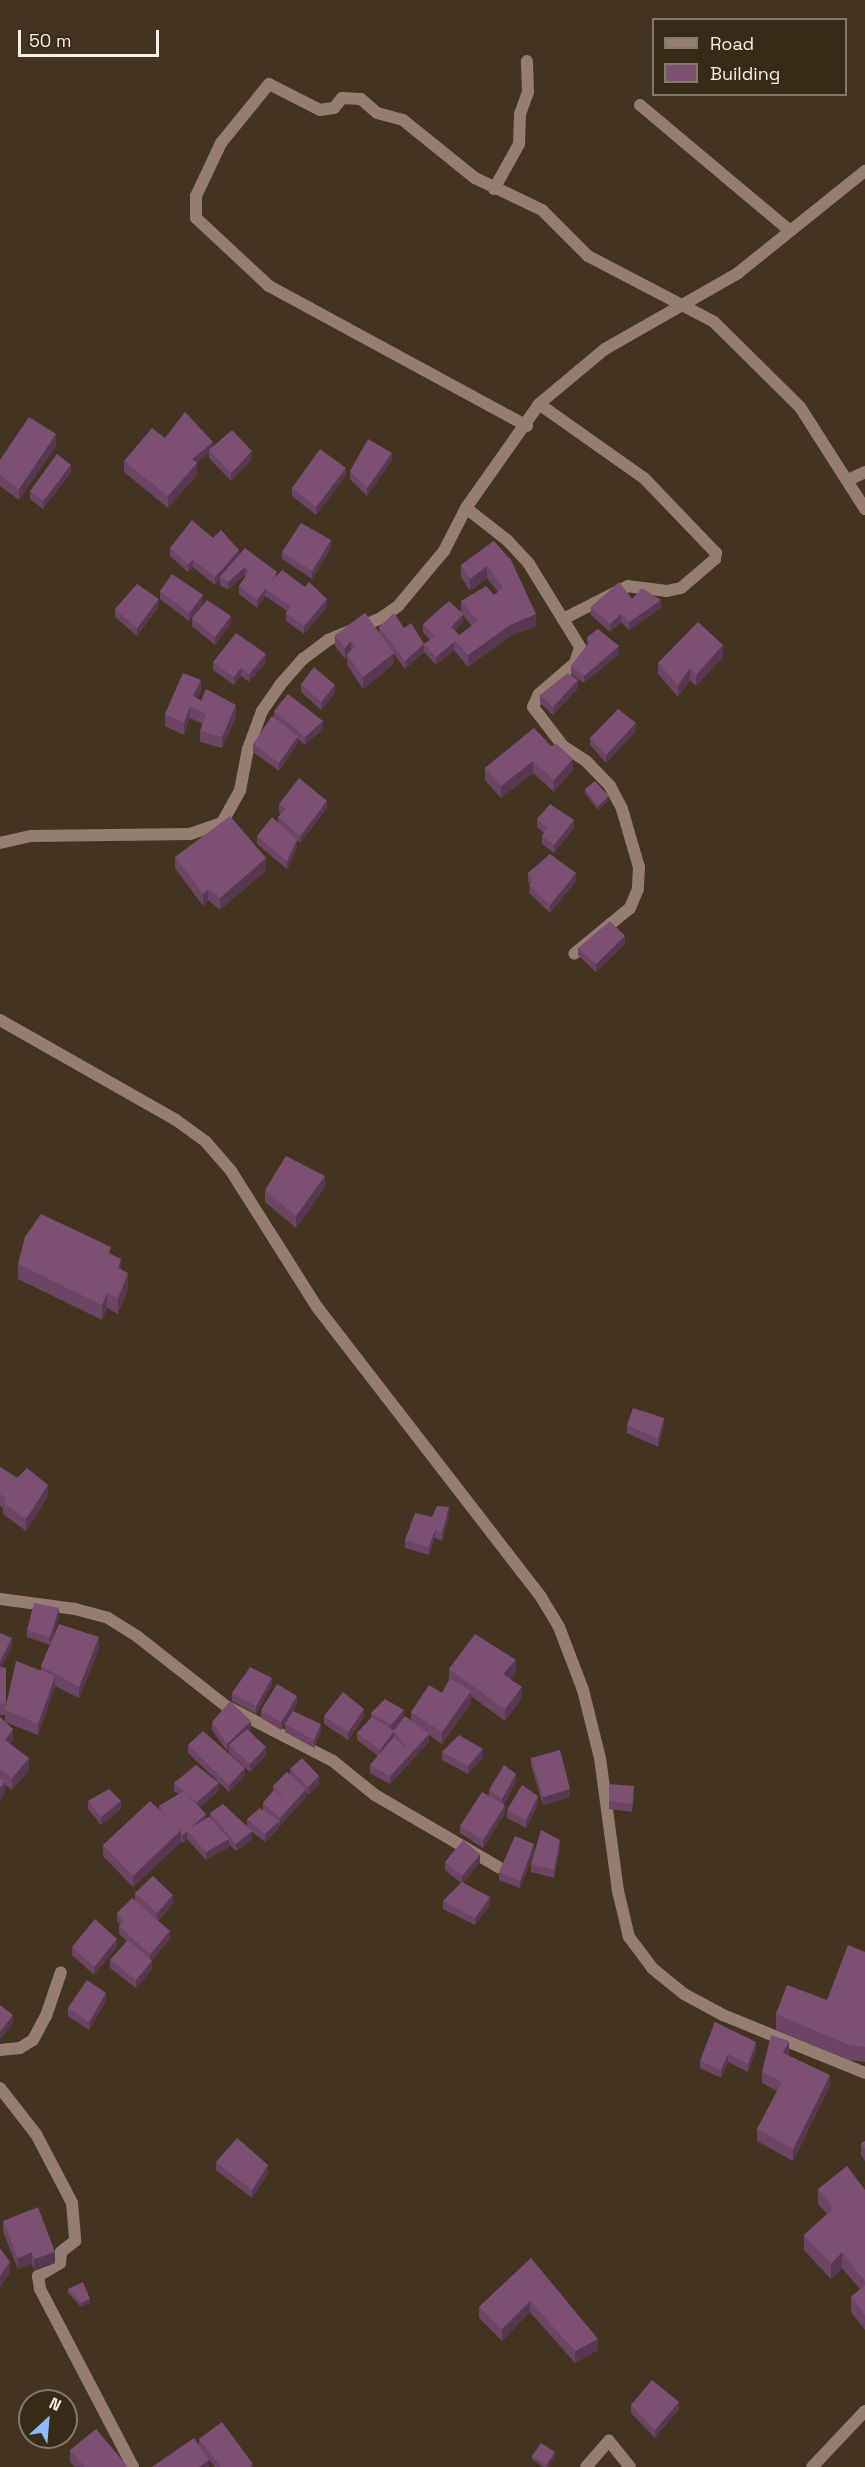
<!DOCTYPE html>
<html>
<head>
<meta charset="utf-8">
<style>
	body { margin:0 }
	#map { position:relative; width:865px; height:2467px; overflow:hidden; background:#423421; font-family:"Space Grotesk",sans-serif }
	div>[style] { position:absolute }
	.minor>* { height:12px; margin:-6px; padding:0 6px; transform-origin:6px; border-radius:6px; background:#957d72 }
	.tertiary>* { height:12px; margin:-6px; padding:0 6px; transform-origin:6px; border-radius:6px; background:#957d72 }
	.wall>* { inset:0; background:#6b4563 }
	.shaded-wall>* { inset:0; background:#573850 }
	.building>* { inset:0; background:#7c5073 }
	span { translate:-50% -50%; white-space:nowrap; text-align:center; line-height:1.15; -webkit-text-stroke:4.5px #372a17; paint-order:stroke }
	.legend { position:absolute; left:652px; top:18px; width:195px; height:78px; box-sizing:border-box; background:#372a17; border:2px solid #847969; margin:0; padding:8px 10px; list-style:none; font-size:18px; color:#f8f0e4 }
	.legend li { display:flex; align-items:center; gap:12px; height:30px }
	.legend b { width:30px; border:2px solid #847969 }
	.north { position:absolute; left:18px; top:2389px; width:60px; height:60px; box-sizing:border-box; background:#372a17; border:2px solid #847969; border-radius:50%; rotate:26deg; font-size:16px; font-weight:700; line-height:24px; text-align:center; color:#f8f0e4 }
	.north::after { content:''; display:block; margin:auto; width:21px; height:27px; background:#90b8fd; clip-path:polygon(50% 0,100% 100%,50% 72%,0 100%) }
	.scale { position:absolute; left:18px; top:30px; width:141px; height:27px; box-sizing:border-box; border:3px solid #f8f0e4; border-top:0; padding-left:8px; font-size:18px; line-height:21px; white-space:nowrap; color:#f8f0e4; -webkit-text-stroke:4px #372a17; paint-order:stroke }
</style>
</head>
<body>
<div id="map">
	<div class="minor">
		<i style="left:640px;top:105px;width:194px;rotate:40deg"></i>
		<i style="left:494px;top:189px;width:51px;rotate:-60.9deg"></i>
		<i style="left:519px;top:144px;width:30px;rotate:-88deg"></i>
		<i style="left:520px;top:114px;width:23px;rotate:-70deg"></i>
		<i style="left:528px;top:92px;width:31px;rotate:-92deg"></i>
		<i style="left:539px;top:404px;width:128px;rotate:35.2deg"></i>
		<i style="left:644px;top:478px;width:104px;rotate:46.2deg"></i>
		<i style="left:716px;top:553px;width:6px;rotate:99deg"></i>
		<i style="left:715px;top:559px;width:45px;rotate:139.5deg"></i>
		<i style="left:681px;top:588px;width:14px;rotate:168deg"></i>
		<i style="left:667px;top:591px;width:39px;rotate:-173deg"></i>
		<i style="left:628px;top:586px;width:73px;rotate:153.1deg"></i>
		<i style="left:527px;top:426px;width:294px;rotate:-151.5deg"></i>
		<i style="left:269px;top:286px;width:100px;rotate:-137deg"></i>
		<i style="left:196px;top:218px;width:22px;rotate:-90deg"></i>
		<i style="left:196px;top:196px;width:59px;rotate:-64.7deg"></i>
		<i style="left:221px;top:143px;width:76px;rotate:-50.9deg"></i>
		<i style="left:269px;top:84px;width:57px;rotate:27deg"></i>
		<i style="left:320px;top:110px;width:14px;rotate:-8deg"></i>
		<i style="left:334px;top:108px;width:13px;rotate:-51deg"></i>
		<i style="left:342px;top:98px;width:19px;rotate:3deg"></i>
		<i style="left:361px;top:99px;width:21px;rotate:41deg"></i>
		<i style="left:377px;top:113px;width:27px;rotate:15deg"></i>
		<i style="left:403px;top:120px;width:92px;rotate:38.9deg"></i>
		<i style="left:475px;top:178px;width:74px;rotate:25.5deg"></i>
		<i style="left:542px;top:210px;width:65px;rotate:45deg"></i>
		<i style="left:588px;top:256px;width:142px;rotate:27.6deg"></i>
		<i style="left:714px;top:322px;width:121px;rotate:44.7deg"></i>
		<i style="left:800px;top:407px;width:121px;rotate:57.5deg"></i>
		<i style="left:848px;top:480px;width:19px;rotate:-25deg"></i>
		<i style="left:466px;top:508px;width:52px;rotate:38deg"></i>
		<i style="left:507px;top:540px;width:33px;rotate:47deg"></i>
		<i style="left:529px;top:564px;width:97px;rotate:58.4deg"></i>
		<i style="left:580px;top:647px;width:17px;rotate:107deg"></i>
		<i style="left:575px;top:663px;width:48px;rotate:139.3deg"></i>
		<i style="left:539px;top:694px;width:14px;rotate:115deg"></i>
		<i style="left:533px;top:707px;width:49px;rotate:52.4deg"></i>
		<i style="left:563px;top:746px;width:27px;rotate:33deg"></i>
		<i style="left:586px;top:761px;width:35px;rotate:46deg"></i>
		<i style="left:610px;top:786px;width:26px;rotate:62deg"></i>
		<i style="left:622px;top:809px;width:60px;rotate:73.7deg"></i>
		<i style="left:639px;top:867px;width:22px;rotate:93deg"></i>
		<i style="left:638px;top:889px;width:21px;rotate:113deg"></i>
		<i style="left:630px;top:908px;width:72px;rotate:140.6deg"></i>
		<i style="left:0;top:843px;width:32px;rotate:-13deg"></i>
		<i style="left:31px;top:836px;width:159px;rotate:-0.7deg"></i>
		<i style="left:190px;top:834px;width:34px;rotate:-19deg"></i>
		<i style="left:222px;top:823px;width:38px;rotate:-61deg"></i>
		<i style="left:240px;top:790px;width:42px;rotate:-79deg"></i>
		<i style="left:248px;top:749px;width:40px;rotate:-69.8deg"></i>
		<i style="left:262px;top:711px;width:32px;rotate:-55deg"></i>
		<i style="left:280px;top:685px;width:35px;rotate:-49deg"></i>
		<i style="left:303px;top:659px;width:31px;rotate:-37deg"></i>
		<i style="left:328px;top:640px;width:57px;rotate:-22.5deg"></i>
		<i style="left:381px;top:618px;width:21px;rotate:-35deg"></i>
		<i style="left:398px;top:606px;width:72px;rotate:-50.1deg"></i>
		<i style="left:444px;top:551px;width:48px;rotate:-62.9deg"></i>
		<i style="left:466px;top:508px;width:127px;rotate:-54.9deg"></i>
		<i style="left:539px;top:404px;width:86px;rotate:-39.8deg"></i>
		<i style="left:605px;top:349px;width:153px;rotate:-29.7deg"></i>
		<i style="left:738px;top:273px;width:163px;rotate:-38.8deg"></i>
		<i style="left:0;top:1020px;width:202px;rotate:29.6deg"></i>
		<i style="left:176px;top:1120px;width:37px;rotate:36deg"></i>
		<i style="left:206px;top:1142px;width:38px;rotate:49deg"></i>
		<i style="left:231px;top:1171px;width:161px;rotate:57.7deg"></i>
		<i style="left:317px;top:1307px;width:366px;rotate:52.3deg"></i>
		<i style="left:541px;top:1597px;width:35px;rotate:59deg"></i>
		<i style="left:559px;top:1627px;width:67px;rotate:69.1deg"></i>
		<i style="left:583px;top:1690px;width:70px;rotate:76deg"></i>
		<i style="left:600px;top:1758px;width:134px;rotate:82.3deg"></i>
		<i style="left:618px;top:1891px;width:47px;rotate:76.6deg"></i>
		<i style="left:629px;top:1937px;width:39px;rotate:53deg"></i>
		<i style="left:652px;top:1968px;width:41px;rotate:39.1deg"></i>
		<i style="left:684px;top:1994px;width:44px;rotate:28.3deg"></i>
		<i style="left:723px;top:2015px;width:153px;rotate:22.2deg"></i>
		<i style="left:0;top:1599px;width:76px;rotate:7.6deg"></i>
		<i style="left:75px;top:1609px;width:34px;rotate:15deg"></i>
		<i style="left:108px;top:1618px;width:36px;rotate:32deg"></i>
		<i style="left:138px;top:1637px;width:112px;rotate:38.1deg"></i>
		<i style="left:226px;top:1706px;width:120px;rotate:27.2deg"></i>
		<i style="left:333px;top:1761px;width:54px;rotate:39deg"></i>
		<i style="left:375px;top:1795px;width:143px;rotate:30.3deg"></i>
		<i style="left:0;top:2050px;width:20px;rotate:-6deg"></i>
		<i style="left:20px;top:2048px;width:15px;rotate:-32deg"></i>
		<i style="left:33px;top:2040px;width:27px;rotate:-62deg"></i>
		<i style="left:46px;top:2016px;width:46px;rotate:-71.2deg"></i>
		<i style="left:0;top:2088px;width:58px;rotate:52deg"></i>
		<i style="left:36px;top:2134px;width:78px;rotate:62.4deg"></i>
		<i style="left:72px;top:2203px;width:38px;rotate:85deg"></i>
		<i style="left:75px;top:2241px;width:18px;rotate:142deg"></i>
		<i style="left:61px;top:2252px;width:11px;rotate:95deg"></i>
		<i style="left:60px;top:2263px;width:26px;rotate:149deg"></i>
		<i style="left:38px;top:2276px;width:13px;rotate:81deg"></i>
		<i style="left:40px;top:2289px;width:201px;rotate:62.4deg"></i>
		<i style="left:586px;top:2467px;width:35px;rotate:-49deg"></i>
		<i style="left:609px;top:2441px;width:33px;rotate:51deg"></i>
	</div>
	<div class="tertiary">
		<i style="left:812px;top:2467px;width:77px;rotate:-46.6deg"></i>
	</div>
	<div class="wall">
		<i style="clip-path:polygon(165px 438px,213px 447px,252px 459px,231px 481px,209px 458px,209px 453px,196px 463px,197px 475px,168px 508px,124px 472px,124px 461px)"></i>
		<i style="clip-path:polygon(56px 446px,19px 500px,0 486px,0 460px)"></i>
		<i style="clip-path:polygon(392px 460px,367px 496px,350px 479px,350px 471px)"></i>
		<i style="clip-path:polygon(71px 472px,43px 509px,30px 499px,30px 491px)"></i>
		<i style="clip-path:polygon(346px 475px,316px 515px,292px 496px,292px 488px)"></i>
		<i style="clip-path:polygon(213px 538px,239px 555px,277px 576px,327px 607px,304px 634px,286px 621px,286px 613px,287px 611px,265px 596px,257px 608px,239px 594px,239px 586px,246px 576px,245px 575px,228px 590px,220px 585px,220px 579px,215px 585px,193px 567px,188px 572px,170px 556px,170px 548px)"></i>
		<i style="clip-path:polygon(evenodd,494px 541px,536px 626px,510px 636px,468px 667px,454px 650px,436px 665px,424px 652px,424px 644px,430px 640px,423px 632px,423px 624px,461px 612px,461px 601px,494px 595px,498px 592px,487px 578px,470px 591px,461px 577px,461px 565px,494px 541px,463px 615px,472px 626px,459px 635px,455px 631px,463px 622px,463px 615px)"></i>
		<i style="clip-path:polygon(331px 548px,312px 579px,282px 559px,282px 552px)"></i>
		<i style="clip-path:polygon(160px 591px,203px 603px,189px 621px,160px 599px)"></i>
		<i style="clip-path:polygon(632px 599px,661px 608px,629px 630px,621px 622px,610px 632px,591px 615px,591px 607px)"></i>
		<i style="clip-path:polygon(159px 606px,137px 636px,115px 617px,115px 609px)"></i>
		<i style="clip-path:polygon(192px 618px,231px 623px,215px 645px,192px 626px)"></i>
		<i style="clip-path:polygon(379px 627px,424px 652px,405px 669px,394px 654px,394px 664px,363px 689px,347px 665px,347px 656px,345px 659px,335px 646px,335px 635px,379px 632px)"></i>
		<i style="clip-path:polygon(587px 637px,619px 654px,584px 683px,571px 674px,571px 666px,587px 645px)"></i>
		<i style="clip-path:polygon(723px 657px,696px 686px,690px 680px,678px 697px,658px 674px,658px 663px)"></i>
		<i style="clip-path:polygon(213px 662px,266px 662px,249px 682px,241px 676px,234px 685px,213px 670px)"></i>
		<i style="clip-path:polygon(301px 684px,335px 693px,321px 710px,301px 692px)"></i>
		<i style="clip-path:polygon(578px 688px,553px 715px,540px 703px,540px 695px)"></i>
		<i style="clip-path:polygon(201px 691px,197px 698px,236px 717px,222px 748px,200px 742px,200px 731px,203px 724px,190px 718px,184px 735px,165px 726px,165px 714px)"></i>
		<i style="clip-path:polygon(274px 711px,323px 729px,305px 745px,298px 739px,298px 743px,279px 771px,253px 752px,253px 744px,274px 718px)"></i>
		<i style="clip-path:polygon(534px 728px,573px 770px,554px 792px,533px 773px,501px 798px,485px 780px,485px 768px)"></i>
		<i style="clip-path:polygon(636px 731px,606px 763px,590px 745px,590px 738px)"></i>
		<i style="clip-path:polygon(585px 789px,609px 800px,598px 810px,585px 793px)"></i>
		<i style="clip-path:polygon(279px 804px,327px 808px,300px 843px,297px 840px,297px 848px,287px 869px,257px 844px,257px 836px,278px 823px,278px 817px,281px 814px,279px 812px)"></i>
		<i style="clip-path:polygon(537px 819px,574px 828px,554px 853px,542px 844px,542px 836px,544px 833px,537px 827px)"></i>
		<i style="clip-path:polygon(175px 857px,266px 870px,220px 910px,208px 900px,203px 906px,175px 868px)"></i>
		<i style="clip-path:polygon(528px 873px,576px 881px,550px 913px,529px 893px,530px 885px,528px 881px)"></i>
		<i style="clip-path:polygon(625px 944px,596px 972px,578px 955px,578px 948px)"></i>
		<i style="clip-path:polygon(325px 1187px,296px 1228px,265px 1202px,265px 1190px)"></i>
		<i style="clip-path:polygon(111px 1254px,121px 1270px,128px 1288px,118px 1314px,107px 1308px,102px 1320px,18px 1279px,18px 1264px)"></i>
		<i style="clip-path:polygon(627px 1425px,664px 1426px,658px 1447px,627px 1433px)"></i>
		<i style="clip-path:polygon(0 1467px,48px 1496px,26px 1531px,3px 1514px,3px 1508px,0 1506px)"></i>
		<i style="clip-path:polygon(449px 1515px,442px 1541px,435px 1538px,429px 1555px,405px 1548px,405px 1540px,432px 1517px)"></i>
		<i style="clip-path:polygon(59px 1616px,51px 1644px,99px 1649px,79px 1698px,55px 1686px,38px 1735px,5px 1722px,5px 1715px,0 1715px,0 1633px,12px 1646px,1px 1667px,6px 1668px,6px 1707px,41px 1670px,41px 1666px,50px 1645px,27px 1637px,27px 1630px)"></i>
		<i style="clip-path:polygon(449px 1669px,516px 1672px,510px 1678px,522px 1698px,505px 1721px,471px 1696px,471px 1703px,442px 1744px,429px 1735px,429px 1742px,390px 1784px,370px 1773px,370px 1765px,378px 1756px,357px 1740px,357px 1733px,371px 1718px,371px 1713px,404px 1718px,411px 1721px,411px 1712px,442px 1693px,449px 1680px)"></i>
		<i style="clip-path:polygon(272px 1685px,256px 1714px,232px 1701px,232px 1693px)"></i>
		<i style="clip-path:polygon(297px 1704px,293px 1711px,321px 1731px,314px 1748px,285px 1732px,285px 1724px,292px 1712px,281px 1730px,261px 1718px,261px 1710px)"></i>
		<i style="clip-path:polygon(324px 1716px,364px 1717px,348px 1740px,324px 1724px)"></i>
		<i style="clip-path:polygon(0 1717px,13px 1740px,10px 1744px,29px 1770px,12px 1790px,5px 1785px,5px 1793px,0 1800px)"></i>
		<i style="clip-path:polygon(212px 1722px,251px 1729px,249px 1731px,266px 1755px,250px 1772px,229px 1753px,229px 1750px,227px 1751px,212px 1730px)"></i>
		<i style="clip-path:polygon(188px 1745px,245px 1775px,229px 1792px,188px 1753px)"></i>
		<i style="clip-path:polygon(442px 1752px,483px 1757px,468px 1774px,442px 1760px)"></i>
		<i style="clip-path:polygon(531px 1758px,570px 1797px,543px 1805px,531px 1765px)"></i>
		<i style="clip-path:polygon(290px 1769px,319px 1784px,308px 1795px,306px 1792px,306px 1797px,280px 1826px,279px 1824px,279px 1828px,265px 1842px,252px 1832px,252px 1839px,236px 1851px,229px 1844px,229px 1847px,206px 1860px,187px 1839px,183px 1843px,181px 1842px,133px 1887px,103px 1856px,103px 1845px,159px 1809px,159px 1806px,179px 1794px,174px 1791px,174px 1783px,219px 1791px,200px 1807px,206px 1819px,210px 1817px,210px 1813px,247px 1826px,247px 1819px,263px 1810px,263px 1803px,273px 1791px,273px 1786px,290px 1774px)"></i>
		<i style="clip-path:polygon(516px 1782px,504px 1804px,505px 1813px,483px 1848px,460px 1833px,460px 1826px,489px 1796px,489px 1790px)"></i>
		<i style="clip-path:polygon(609px 1784px,634px 1794px,632px 1812px,609px 1809px)"></i>
		<i style="clip-path:polygon(88px 1801px,121px 1809px,101px 1825px,88px 1809px)"></i>
		<i style="clip-path:polygon(538px 1804px,526px 1828px,507px 1818px,507px 1810px)"></i>
		<i style="clip-path:polygon(560px 1848px,554px 1878px,531px 1872px,531px 1864px)"></i>
		<i style="clip-path:polygon(534px 1852px,520px 1888px,499px 1880px,499px 1872px)"></i>
		<i style="clip-path:polygon(445px 1862px,480px 1862px,463px 1883px,490px 1905px,475px 1925px,443px 1909px,443px 1901px,461px 1883px,445px 1870px)"></i>
		<i style="clip-path:polygon(135px 1893px,173px 1903px,158px 1921px,170px 1939px,151px 1961px,152px 1969px,136px 1988px,110px 1968px,110px 1960px,127px 1941px,119px 1934px,119px 1926px,120px 1925px,117px 1921px,117px 1913px,135px 1900px)"></i>
		<i style="clip-path:polygon(72px 1947px,117px 1947px,94px 1975px,72px 1955px)"></i>
		<i style="clip-path:polygon(865px 1952px,865px 2062px,849px 2060px,776px 2030px,776px 2014px,827px 2000px)"></i>
		<i style="clip-path:polygon(106px 2001px,89px 2030px,68px 2016px,68px 2008px)"></i>
		<i style="clip-path:polygon(715px 2022px,756px 2050px,748px 2072px,728px 2062px,721px 2078px,700px 2068px,700px 2061px)"></i>
		<i style="clip-path:polygon(789px 2053px,788px 2055px,830px 2086px,793px 2161px,757px 2141px,757px 2129px,777px 2091px,762px 2083px,762px 2072px)"></i>
		<i style="clip-path:polygon(865px 2141px,865px 2161px,861px 2155px,861px 2143px)"></i>
		<i style="clip-path:polygon(216px 2162px,268px 2173px,252px 2198px,216px 2170px)"></i>
		<i style="clip-path:polygon(818px 2189px,865px 2190px,865px 2330px,851px 2312px,851px 2297px,860px 2289px,842px 2268px,831px 2279px,804px 2250px,804px 2235px,827px 2214px,818px 2204px)"></i>
		<i style="clip-path:polygon(3px 2221px,55px 2263px,34px 2271px,32px 2264px,18px 2269px,3px 2232px)"></i>
		<i style="clip-path:polygon(531px 2258px,598px 2350px,575px 2363px,530px 2312px,502px 2341px,479px 2318px,479px 2307px)"></i>
		<i style="clip-path:polygon(68px 2289px,90px 2303px,81px 2307px,68px 2293px)"></i>
		<i style="clip-path:polygon(631px 2405px,679px 2409px,655px 2438px,631px 2413px)"></i>
		<i style="clip-path:polygon(199px 2439px,253px 2467px,215px 2467px,209px 2460px,209px 2467px,199px 2445px)"></i>
		<i style="clip-path:polygon(70px 2450px,128px 2467px,75px 2467px,70px 2462px)"></i>
		<i style="clip-path:polygon(532px 2456px,555px 2456px,548px 2467px,543px 2467px,532px 2459px)"></i>
	</div>
	<div class="shaded-wall">
		<i style="clip-path:polygon(56px 434px,56px 446px,19px 500px,19px 489px)"></i>
		<i style="clip-path:polygon(213px 442px,213px 450px,209px 450px,209px 453px,189px 469px,189px 461px)"></i>
		<i style="clip-path:polygon(252px 451px,252px 459px,231px 481px,231px 473px)"></i>
		<i style="clip-path:polygon(392px 453px,392px 460px,367px 496px,367px 488px)"></i>
		<i style="clip-path:polygon(197px 463px,197px 475px,168px 508px,168px 496px)"></i>
		<i style="clip-path:polygon(71px 465px,71px 472px,43px 509px,43px 501px)"></i>
		<i style="clip-path:polygon(346px 468px,346px 475px,316px 515px,316px 507px)"></i>
		<i style="clip-path:polygon(331px 540px,331px 548px,312px 579px,312px 571px)"></i>
		<i style="clip-path:polygon(239px 550px,239px 558px,220px 577px,220px 579px,215px 585px,215px 577px)"></i>
		<i style="clip-path:polygon(193px 560px,193px 567px,188px 572px,188px 564px)"></i>
		<i style="clip-path:polygon(487px 566px,487px 578px,470px 591px,470px 579px)"></i>
		<i style="clip-path:polygon(245px 567px,245px 575px,228px 590px,228px 582px)"></i>
		<i style="clip-path:polygon(265px 589px,265px 596px,257px 608px,257px 600px)"></i>
		<i style="clip-path:polygon(203px 595px,203px 603px,189px 621px,189px 613px)"></i>
		<i style="clip-path:polygon(159px 599px,159px 606px,137px 636px,137px 628px)"></i>
		<i style="clip-path:polygon(327px 599px,327px 607px,304px 634px,304px 626px)"></i>
		<i style="clip-path:polygon(661px 600px,661px 608px,629px 630px,629px 622px)"></i>
		<i style="clip-path:polygon(463px 614px,463px 622px,451px 635px,451px 627px)"></i>
		<i style="clip-path:polygon(536px 614px,536px 626px,510px 636px,468px 667px,468px 655px,510px 625px)"></i>
		<i style="clip-path:polygon(621px 614px,621px 622px,610px 632px,610px 624px)"></i>
		<i style="clip-path:polygon(231px 616px,231px 623px,215px 645px,215px 637px)"></i>
		<i style="clip-path:polygon(351px 641px,351px 653px,347px 654px,347px 656px,345px 659px,345px 648px)"></i>
		<i style="clip-path:polygon(454px 642px,454px 650px,436px 665px,436px 657px)"></i>
		<i style="clip-path:polygon(424px 644px,424px 652px,405px 669px,405px 661px)"></i>
		<i style="clip-path:polygon(723px 645px,723px 657px,696px 686px,696px 675px)"></i>
		<i style="clip-path:polygon(619px 646px,619px 654px,584px 683px,584px 676px)"></i>
		<i style="clip-path:polygon(394px 653px,394px 664px,363px 689px,363px 677px)"></i>
		<i style="clip-path:polygon(266px 654px,266px 662px,249px 682px,249px 674px)"></i>
		<i style="clip-path:polygon(241px 668px,241px 676px,234px 685px,234px 677px)"></i>
		<i style="clip-path:polygon(690px 668px,690px 680px,678px 697px,678px 685px)"></i>
		<i style="clip-path:polygon(201px 680px,201px 691px,193px 707px,193px 696px)"></i>
		<i style="clip-path:polygon(578px 680px,578px 688px,553px 715px,553px 707px)"></i>
		<i style="clip-path:polygon(335px 685px,335px 693px,321px 710px,321px 702px)"></i>
		<i style="clip-path:polygon(236px 705px,236px 717px,222px 748px,222px 737px)"></i>
		<i style="clip-path:polygon(190px 706px,190px 718px,184px 735px,184px 723px)"></i>
		<i style="clip-path:polygon(323px 721px,323px 729px,305px 745px,305px 737px)"></i>
		<i style="clip-path:polygon(636px 723px,636px 731px,606px 763px,606px 755px)"></i>
		<i style="clip-path:polygon(298px 736px,298px 743px,279px 771px,279px 763px)"></i>
		<i style="clip-path:polygon(573px 759px,573px 770px,554px 792px,554px 780px)"></i>
		<i style="clip-path:polygon(533px 761px,533px 773px,501px 798px,501px 786px)"></i>
		<i style="clip-path:polygon(609px 796px,609px 800px,598px 810px,598px 806px)"></i>
		<i style="clip-path:polygon(327px 801px,327px 808px,300px 843px,300px 836px)"></i>
		<i style="clip-path:polygon(574px 820px,574px 828px,554px 853px,554px 845px)"></i>
		<i style="clip-path:polygon(297px 840px,297px 848px,287px 869px,287px 861px)"></i>
		<i style="clip-path:polygon(266px 858px,266px 870px,220px 910px,220px 898px)"></i>
		<i style="clip-path:polygon(576px 873px,576px 881px,550px 913px,550px 905px)"></i>
		<i style="clip-path:polygon(208px 889px,208px 900px,203px 906px,203px 894px)"></i>
		<i style="clip-path:polygon(625px 936px,625px 944px,596px 972px,596px 964px)"></i>
		<i style="clip-path:polygon(325px 1176px,325px 1187px,296px 1228px,296px 1216px)"></i>
		<i style="clip-path:polygon(121px 1259px,121px 1274px,118px 1268px)"></i>
		<i style="clip-path:polygon(128px 1273px,128px 1288px,118px 1314px,118px 1298px)"></i>
		<i style="clip-path:polygon(107px 1293px,107px 1308px,102px 1320px,102px 1305px)"></i>
		<i style="clip-path:polygon(664px 1418px,664px 1426px,658px 1447px,658px 1439px)"></i>
		<i style="clip-path:polygon(48px 1485px,48px 1496px,26px 1531px,26px 1519px)"></i>
		<i style="clip-path:polygon(449px 1507px,449px 1515px,442px 1541px,442px 1533px)"></i>
		<i style="clip-path:polygon(435px 1530px,435px 1538px,429px 1555px,429px 1547px)"></i>
		<i style="clip-path:polygon(59px 1608px,59px 1616px,50px 1645px,50px 1637px)"></i>
		<i style="clip-path:polygon(99px 1637px,99px 1649px,79px 1698px,79px 1687px)"></i>
		<i style="clip-path:polygon(12px 1638px,12px 1646px,0 1669px,0 1661px)"></i>
		<i style="clip-path:polygon(516px 1660px,516px 1672px,503px 1685px,503px 1674px)"></i>
		<i style="clip-path:polygon(55px 1676px,55px 1687px,38px 1735px,38px 1724px)"></i>
		<i style="clip-path:polygon(272px 1678px,272px 1685px,256px 1714px,256px 1706px)"></i>
		<i style="clip-path:polygon(522px 1687px,522px 1698px,505px 1721px,505px 1709px)"></i>
		<i style="clip-path:polygon(471px 1691px,471px 1703px,442px 1744px,442px 1732px)"></i>
		<i style="clip-path:polygon(297px 1696px,297px 1704px,281px 1730px,281px 1722px)"></i>
		<i style="clip-path:polygon(364px 1709px,364px 1717px,348px 1740px,348px 1732px)"></i>
		<i style="clip-path:polygon(404px 1710px,404px 1718px,391px 1733px,391px 1725px)"></i>
		<i style="clip-path:polygon(251px 1721px,251px 1729px,232px 1747px,229px 1745px,229px 1750px,227px 1751px,227px 1744px)"></i>
		<i style="clip-path:polygon(321px 1724px,321px 1731px,314px 1748px,314px 1740px)"></i>
		<i style="clip-path:polygon(13px 1729px,13px 1740px,5px 1752px,5px 1740px)"></i>
		<i style="clip-path:polygon(394px 1731px,394px 1739px,380px 1758px,380px 1750px)"></i>
		<i style="clip-path:polygon(429px 1734px,429px 1742px,390px 1784px,390px 1776px)"></i>
		<i style="clip-path:polygon(266px 1747px,266px 1755px,250px 1772px,250px 1764px)"></i>
		<i style="clip-path:polygon(483px 1749px,483px 1757px,468px 1774px,468px 1766px)"></i>
		<i style="clip-path:polygon(29px 1758px,29px 1770px,12px 1790px,12px 1778px)"></i>
		<i style="clip-path:polygon(245px 1768px,245px 1775px,229px 1792px,229px 1785px)"></i>
		<i style="clip-path:polygon(516px 1774px,516px 1782px,502px 1806px,502px 1799px)"></i>
		<i style="clip-path:polygon(319px 1776px,319px 1784px,308px 1795px,308px 1787px)"></i>
		<i style="clip-path:polygon(5px 1781px,5px 1793px,0 1800px,0 1788px)"></i>
		<i style="clip-path:polygon(219px 1783px,219px 1791px,197px 1810px,197px 1802px)"></i>
		<i style="clip-path:polygon(306px 1789px,306px 1797px,280px 1826px,280px 1818px)"></i>
		<i style="clip-path:polygon(570px 1789px,570px 1797px,543px 1805px,543px 1797px)"></i>
		<i style="clip-path:polygon(538px 1796px,538px 1804px,526px 1828px,526px 1820px)"></i>
		<i style="clip-path:polygon(121px 1801px,121px 1809px,101px 1825px,101px 1817px)"></i>
		<i style="clip-path:polygon(505px 1805px,505px 1813px,483px 1848px,483px 1840px)"></i>
		<i style="clip-path:polygon(206px 1814px,206px 1821px,190px 1828px)"></i>
		<i style="clip-path:polygon(279px 1821px,279px 1828px,265px 1842px,265px 1834px)"></i>
		<i style="clip-path:polygon(181px 1830px,181px 1842px,133px 1887px,133px 1876px)"></i>
		<i style="clip-path:polygon(187px 1831px,187px 1839px,183px 1843px,183px 1835px)"></i>
		<i style="clip-path:polygon(252px 1831px,252px 1839px,236px 1851px,236px 1844px)"></i>
		<i style="clip-path:polygon(229px 1839px,229px 1847px,206px 1860px,206px 1852px)"></i>
		<i style="clip-path:polygon(560px 1840px,560px 1848px,554px 1878px,554px 1870px)"></i>
		<i style="clip-path:polygon(534px 1844px,534px 1852px,520px 1888px,520px 1881px)"></i>
		<i style="clip-path:polygon(480px 1854px,480px 1862px,462px 1884px,462px 1876px)"></i>
		<i style="clip-path:polygon(173px 1895px,173px 1903px,157px 1921px,157px 1913px)"></i>
		<i style="clip-path:polygon(490px 1897px,490px 1905px,475px 1925px,475px 1918px)"></i>
		<i style="clip-path:polygon(170px 1931px,170px 1939px,150px 1962px,150px 1954px)"></i>
		<i style="clip-path:polygon(117px 1939px,117px 1947px,94px 1975px,94px 1967px)"></i>
		<i style="clip-path:polygon(152px 1961px,152px 1969px,136px 1988px,136px 1980px)"></i>
		<i style="clip-path:polygon(106px 1993px,106px 2001px,89px 2030px,89px 2022px)"></i>
		<i style="clip-path:polygon(13px 2015px,13px 2023px,0 2040px,0 2032px)"></i>
		<i style="clip-path:polygon(789px 2041px,789px 2053px,783px 2064px,783px 2053px)"></i>
		<i style="clip-path:polygon(756px 2042px,756px 2050px,748px 2072px,748px 2064px)"></i>
		<i style="clip-path:polygon(728px 2054px,728px 2062px,721px 2078px,721px 2070px)"></i>
		<i style="clip-path:polygon(830px 2075px,830px 2086px,793px 2161px,793px 2149px)"></i>
		<i style="clip-path:polygon(268px 2165px,268px 2173px,252px 2198px,252px 2190px)"></i>
		<i style="clip-path:polygon(32px 2252px,32px 2264px,18px 2269px,18px 2258px)"></i>
		<i style="clip-path:polygon(55px 2252px,55px 2263px,34px 2271px,34px 2259px)"></i>
		<i style="clip-path:polygon(842px 2252px,842px 2268px,831px 2279px,831px 2264px)"></i>
		<i style="clip-path:polygon(10px 2262px,10px 2273px,0 2288px,0 2276px)"></i>
		<i style="clip-path:polygon(90px 2299px,90px 2303px,81px 2307px,81px 2303px)"></i>
		<i style="clip-path:polygon(530px 2301px,530px 2312px,502px 2341px,502px 2329px)"></i>
		<i style="clip-path:polygon(598px 2339px,598px 2350px,575px 2363px,575px 2351px)"></i>
		<i style="clip-path:polygon(679px 2402px,679px 2409px,655px 2438px,655px 2430px)"></i>
		<i style="clip-path:polygon(555px 2452px,555px 2456px,548px 2467px,546px 2467px,546px 2465px)"></i>
		<i style="clip-path:polygon(209px 2460px,209px 2467px,199px 2467px)"></i>
	</div>
	<div class="building">
		<i style="clip-path:polygon(185px 412px,213px 442px,192px 459px,165px 438px)"></i>
		<i style="clip-path:polygon(29px 417px,56px 434px,19px 489px,0 475px,0 460px)"></i>
		<i style="clip-path:polygon(152px 428px,197px 463px,168px 496px,124px 461px)"></i>
		<i style="clip-path:polygon(232px 430px,252px 451px,231px 473px,209px 450px)"></i>
		<i style="clip-path:polygon(368px 439px,392px 453px,367px 488px,350px 471px)"></i>
		<i style="clip-path:polygon(320px 449px,346px 468px,316px 507px,292px 488px)"></i>
		<i style="clip-path:polygon(57px 454px,71px 465px,43px 501px,30px 491px)"></i>
		<i style="clip-path:polygon(192px 520px,213px 538px,221px 530px,239px 550px,215px 577px,193px 560px,188px 564px,170px 548px)"></i>
		<i style="clip-path:polygon(301px 523px,331px 540px,312px 571px,282px 552px)"></i>
		<i style="clip-path:polygon(494px 541px,511px 560px,536px 614px,510px 625px,468px 655px,454px 639px,478px 621px,461px 601px,486px 586px,494px 595px,503px 588px,487px 566px,470px 579px,461px 565px)"></i>
		<i style="clip-path:polygon(245px 548px,277px 572px,270px 584px,282px 570px,305px 587px,309px 582px,327px 599px,304px 626px,286px 613px,291px 606px,265px 589px,257px 600px,239px 586px,249px 571px,245px 567px,228px 582px,220px 577px)"></i>
		<i style="clip-path:polygon(172px 574px,203px 595px,189px 613px,160px 591px)"></i>
		<i style="clip-path:polygon(619px 582px,632px 599px,642px 588px,661px 600px,629px 622px,621px 614px,610px 624px,591px 607px)"></i>
		<i style="clip-path:polygon(137px 584px,159px 599px,137px 628px,115px 609px)"></i>
		<i style="clip-path:polygon(207px 600px,231px 616px,215px 637px,192px 618px)"></i>
		<i style="clip-path:polygon(449px 601px,463px 614px,451px 627px,459px 635px,454px 639px,454px 642px,436px 657px,424px 644px,435px 637px,423px 624px)"></i>
		<i style="clip-path:polygon(365px 613px,394px 653px,363px 677px,347px 654px,355px 647px,351px 641px,345px 648px,335px 635px)"></i>
		<i style="clip-path:polygon(394px 613px,404px 628px,411px 623px,424px 644px,405px 661px,379px 627px)"></i>
		<i style="clip-path:polygon(698px 622px,723px 645px,696px 675px,690px 668px,678px 685px,658px 663px)"></i>
		<i style="clip-path:polygon(598px 629px,619px 646px,584px 676px,571px 666px,590px 642px,587px 637px)"></i>
		<i style="clip-path:polygon(236px 633px,266px 654px,249px 674px,241px 668px,234px 677px,213px 662px)"></i>
		<i style="clip-path:polygon(314px 667px,335px 685px,321px 702px,301px 684px)"></i>
		<i style="clip-path:polygon(183px 673px,201px 680px,193px 696px,201px 701px,206px 689px,236px 705px,222px 737px,200px 731px,206px 714px,190px 706px,184px 723px,165px 714px)"></i>
		<i style="clip-path:polygon(568px 673px,578px 680px,553px 707px,540px 695px)"></i>
		<i style="clip-path:polygon(288px 694px,323px 721px,305px 737px,274px 711px)"></i>
		<i style="clip-path:polygon(618px 709px,636px 723px,606px 755px,590px 738px)"></i>
		<i style="clip-path:polygon(272px 716px,298px 736px,279px 763px,253px 744px)"></i>
		<i style="clip-path:polygon(534px 728px,551px 746px,557px 744px,573px 759px,554px 780px,533px 761px,501px 786px,485px 768px)"></i>
		<i style="clip-path:polygon(299px 778px,327px 801px,300px 836px,278px 817px,286px 809px,279px 804px)"></i>
		<i style="clip-path:polygon(595px 781px,609px 796px,598px 806px,585px 789px)"></i>
		<i style="clip-path:polygon(550px 804px,574px 820px,554px 845px,542px 836px,547px 828px,537px 819px)"></i>
		<i style="clip-path:polygon(230px 816px,266px 858px,220px 898px,208px 889px,203px 894px,175px 857px)"></i>
		<i style="clip-path:polygon(272px 817px,297px 840px,287px 861px,257px 836px)"></i>
		<i style="clip-path:polygon(550px 854px,576px 873px,550px 905px,529px 885px,533px 882px,528px 873px)"></i>
		<i style="clip-path:polygon(610px 921px,625px 936px,596px 964px,578px 948px)"></i>
		<i style="clip-path:polygon(286px 1156px,325px 1176px,296px 1216px,265px 1190px)"></i>
		<i style="clip-path:polygon(41px 1214px,111px 1247px,109px 1253px,121px 1259px,118px 1268px,128px 1273px,118px 1298px,107px 1293px,102px 1305px,18px 1264px,25px 1237px)"></i>
		<i style="clip-path:polygon(633px 1408px,664px 1418px,658px 1439px,627px 1425px)"></i>
		<i style="clip-path:polygon(0 1467px,17px 1478px,27px 1468px,48px 1485px,26px 1519px,3px 1503px,6px 1498px,0 1494px)"></i>
		<i style="clip-path:polygon(437px 1506px,449px 1507px,442px 1533px,435px 1530px,429px 1547px,405px 1540px,415px 1513px,432px 1517px)"></i>
		<i style="clip-path:polygon(34px 1603px,59px 1608px,50px 1637px,27px 1630px)"></i>
		<i style="clip-path:polygon(59px 1624px,99px 1637px,79px 1687px,41px 1666px)"></i>
		<i style="clip-path:polygon(0 1633px,12px 1638px,0 1661px)"></i>
		<i style="clip-path:polygon(475px 1634px,516px 1660px,503px 1674px,522px 1687px,505px 1709px,449px 1669px)"></i>
		<i style="clip-path:polygon(16px 1661px,55px 1676px,38px 1724px,5px 1710px)"></i>
		<i style="clip-path:polygon(0 1667px,6px 1668px,6px 1704px,0 1703px)"></i>
		<i style="clip-path:polygon(250px 1667px,272px 1678px,256px 1706px,232px 1693px)"></i>
		<i style="clip-path:polygon(450px 1679px,471px 1691px,442px 1732px,411px 1712px,429px 1685px,442px 1693px)"></i>
		<i style="clip-path:polygon(277px 1684px,297px 1696px,281px 1722px,261px 1710px)"></i>
		<i style="clip-path:polygon(343px 1692px,364px 1709px,348px 1732px,324px 1716px)"></i>
		<i style="clip-path:polygon(385px 1699px,404px 1710px,391px 1725px,371px 1713px)"></i>
		<i style="clip-path:polygon(230px 1701px,251px 1721px,227px 1744px,212px 1722px)"></i>
		<i style="clip-path:polygon(293px 1711px,321px 1724px,314px 1740px,285px 1724px)"></i>
		<i style="clip-path:polygon(405px 1716px,429px 1734px,390px 1776px,370px 1765px,394px 1737px,408px 1749px,394px 1731px)"></i>
		<i style="clip-path:polygon(0 1717px,13px 1729px,5px 1740px,29px 1758px,12px 1778px,0 1769px)"></i>
		<i style="clip-path:polygon(372px 1717px,394px 1731px,380px 1750px,357px 1733px)"></i>
		<i style="clip-path:polygon(247px 1729px,266px 1747px,250px 1764px,229px 1745px)"></i>
		<i style="clip-path:polygon(203px 1731px,245px 1768px,229px 1785px,188px 1745px)"></i>
		<i style="clip-path:polygon(459px 1735px,483px 1749px,468px 1766px,442px 1752px)"></i>
		<i style="clip-path:polygon(560px 1750px,570px 1789px,543px 1797px,531px 1758px)"></i>
		<i style="clip-path:polygon(302px 1758px,319px 1776px,308px 1787px,290px 1769px)"></i>
		<i style="clip-path:polygon(196px 1765px,219px 1783px,197px 1802px,186px 1794px,206px 1814px,190px 1828px,209px 1817px,229px 1839px,206px 1852px,187px 1831px,183px 1835px,181px 1834px,181px 1830px,166px 1816px,159px 1806px,184px 1791px,174px 1783px)"></i>
		<i style="clip-path:polygon(504px 1765px,516px 1774px,502px 1799px,489px 1790px)"></i>
		<i style="clip-path:polygon(287px 1772px,306px 1789px,280px 1818px,263px 1803px,274px 1790px,285px 1798px,273px 1786px)"></i>
		<i style="clip-path:polygon(0 1779px,5px 1781px,0 1788px)"></i>
		<i style="clip-path:polygon(609px 1784px,634px 1786px,632px 1804px,609px 1801px)"></i>
		<i style="clip-path:polygon(522px 1785px,538px 1796px,526px 1820px,507px 1810px)"></i>
		<i style="clip-path:polygon(109px 1789px,121px 1801px,101px 1817px,88px 1801px)"></i>
		<i style="clip-path:polygon(482px 1792px,505px 1805px,483px 1840px,460px 1826px)"></i>
		<i style="clip-path:polygon(150px 1801px,181px 1830px,133px 1876px,103px 1845px)"></i>
		<i style="clip-path:polygon(223px 1804px,252px 1831px,236px 1844px,210px 1813px)"></i>
		<i style="clip-path:polygon(260px 1808px,279px 1821px,265px 1834px,247px 1819px)"></i>
		<i style="clip-path:polygon(541px 1830px,560px 1840px,554px 1870px,531px 1864px)"></i>
		<i style="clip-path:polygon(515px 1836px,534px 1844px,520px 1881px,499px 1872px)"></i>
		<i style="clip-path:polygon(463px 1840px,480px 1854px,462px 1876px,445px 1862px)"></i>
		<i style="clip-path:polygon(153px 1876px,173px 1895px,157px 1913px,135px 1893px)"></i>
		<i style="clip-path:polygon(462px 1882px,490px 1897px,475px 1918px,443px 1901px)"></i>
		<i style="clip-path:polygon(132px 1898px,170px 1931px,150px 1954px,119px 1926px,124px 1922px,117px 1913px)"></i>
		<i style="clip-path:polygon(95px 1919px,117px 1939px,94px 1967px,72px 1947px)"></i>
		<i style="clip-path:polygon(128px 1940px,152px 1961px,136px 1980px,110px 1960px)"></i>
		<i style="clip-path:polygon(848px 1945px,865px 1952px,865px 2047px,849px 2045px,776px 2014px,787px 1985px,827px 2000px)"></i>
		<i style="clip-path:polygon(87px 1980px,106px 1993px,89px 2022px,68px 2008px)"></i>
		<i style="clip-path:polygon(0 2005px,13px 2015px,0 2032px)"></i>
		<i style="clip-path:polygon(715px 2022px,756px 2042px,748px 2064px,728px 2054px,721px 2070px,700px 2061px)"></i>
		<i style="clip-path:polygon(771px 2035px,789px 2041px,783px 2053px,830px 2075px,793px 2149px,757px 2129px,782px 2082px,762px 2072px)"></i>
		<i style="clip-path:polygon(237px 2138px,268px 2165px,252px 2190px,216px 2162px)"></i>
		<i style="clip-path:polygon(865px 2141px,865px 2149px,861px 2143px)"></i>
		<i style="clip-path:polygon(847px 2166px,865px 2190px,865px 2281px,842px 2252px,831px 2264px,804px 2235px,834px 2208px,818px 2189px)"></i>
		<i style="clip-path:polygon(38px 2207px,55px 2252px,34px 2259px,32px 2252px,18px 2258px,3px 2221px)"></i>
		<i style="clip-path:polygon(0 2248px,10px 2262px,0 2276px)"></i>
		<i style="clip-path:polygon(531px 2258px,598px 2339px,575px 2351px,530px 2301px,502px 2329px,479px 2307px)"></i>
		<i style="clip-path:polygon(83px 2282px,90px 2299px,81px 2303px,68px 2289px)"></i>
		<i style="clip-path:polygon(865px 2285px,865px 2315px,851px 2297px)"></i>
		<i style="clip-path:polygon(652px 2380px,679px 2402px,655px 2430px,631px 2405px)"></i>
		<i style="clip-path:polygon(222px 2422px,253px 2464px,249px 2467px,221px 2467px,199px 2439px)"></i>
		<i style="clip-path:polygon(96px 2429px,128px 2467px,85px 2467px,70px 2450px)"></i>
		<i style="clip-path:polygon(194px 2438px,209px 2460px,199px 2467px,152px 2467px)"></i>
		<i style="clip-path:polygon(541px 2443px,555px 2452px,546px 2465px,532px 2456px)"></i>
	</div>
	<ul class="legend">
	<li><b style="height:8px;background:#957d72"></b>Road</li>
	<li><b style="height:16px;background:#7c5073"></b>Building</li>
	</ul>
	<div class="north">N</div>
	<div class="scale">50 m</div>
</div>
</body>
</html>
